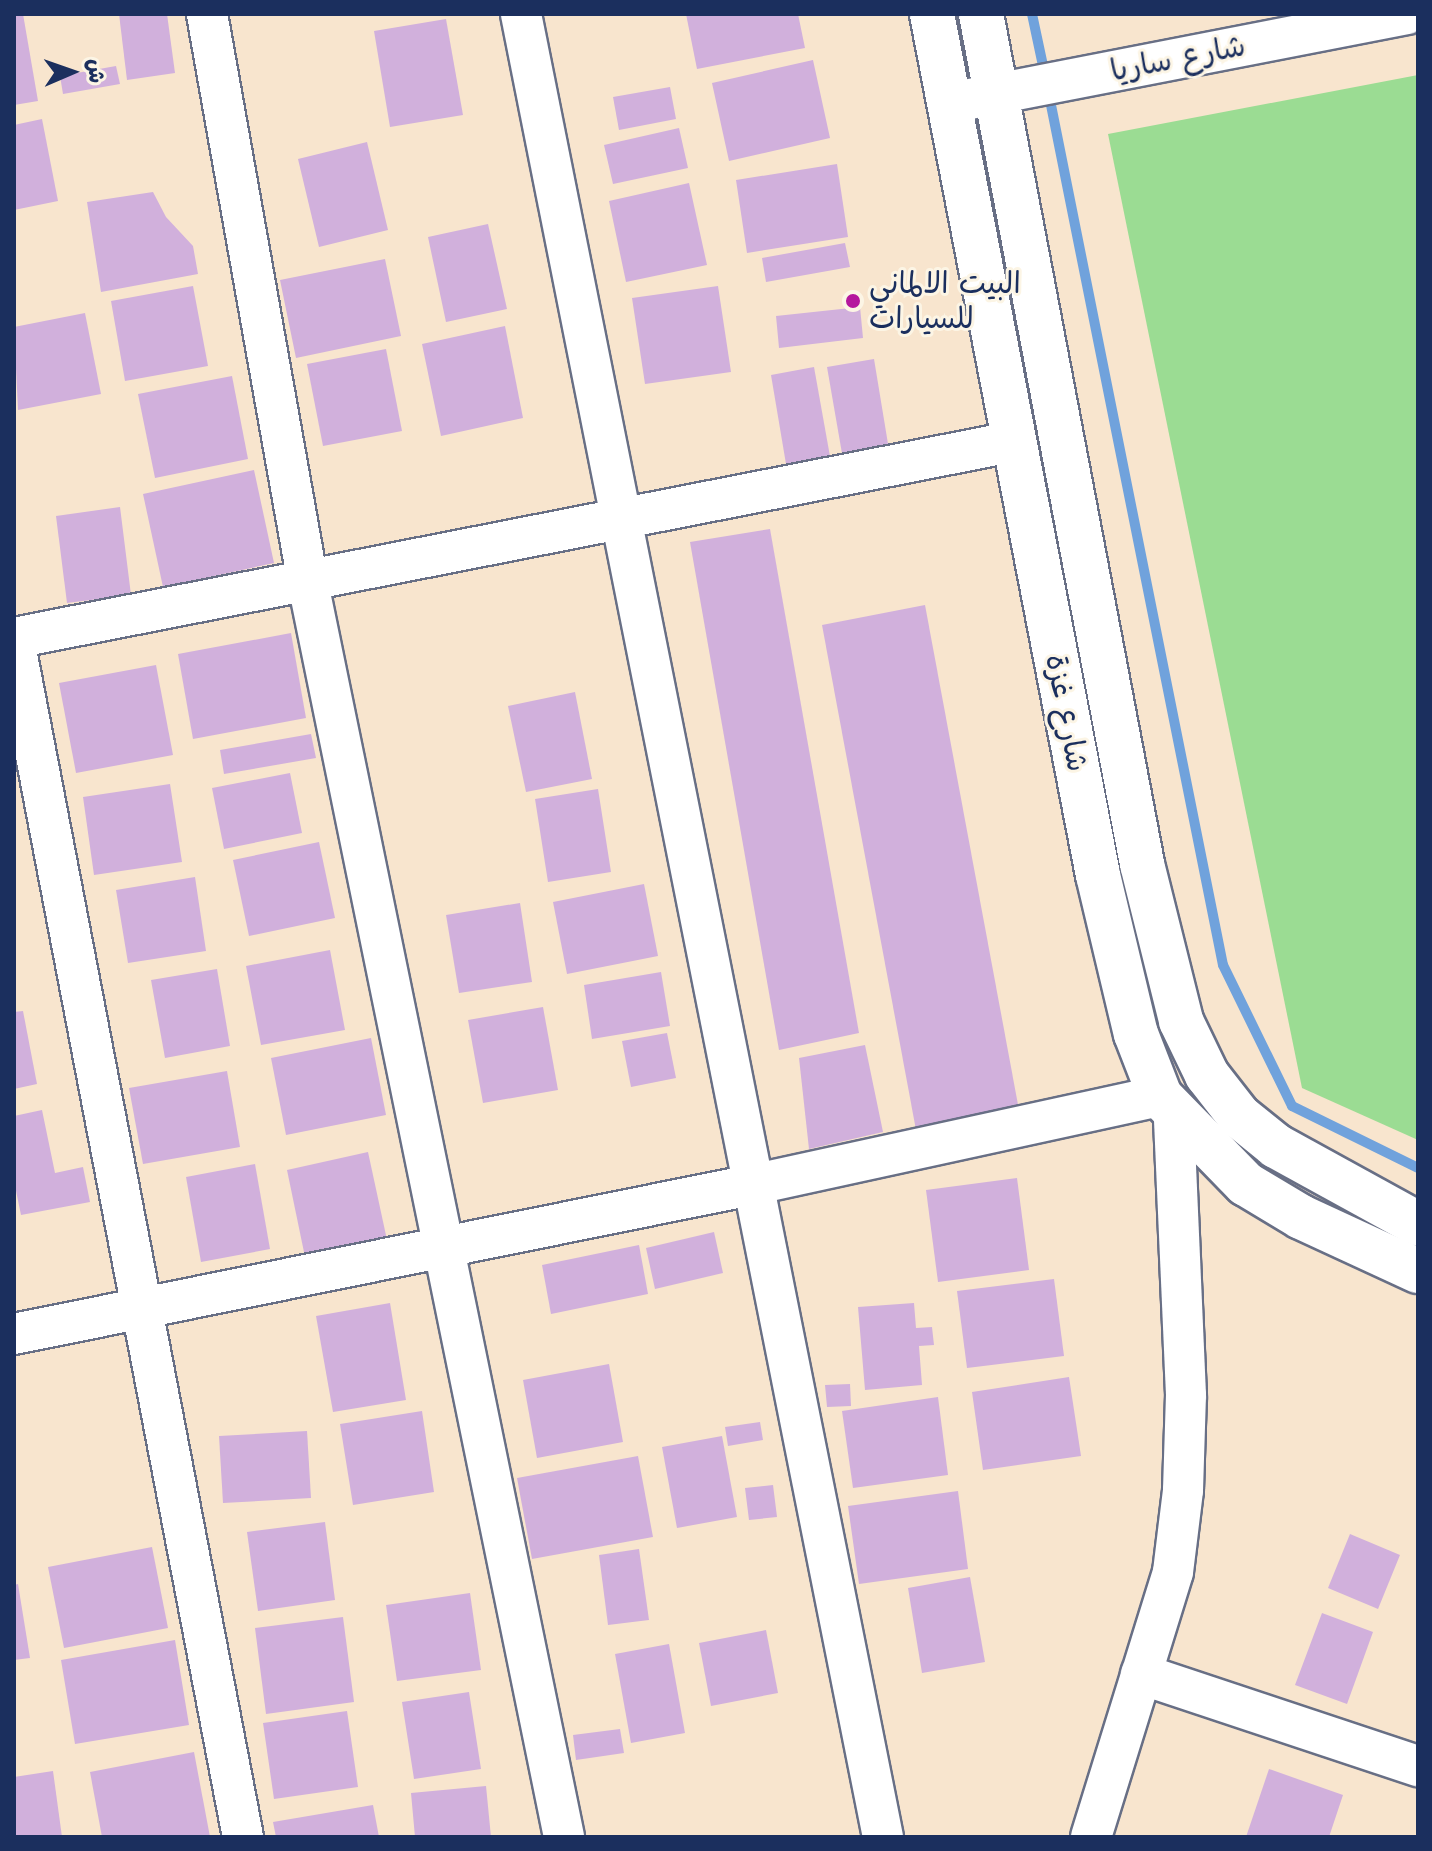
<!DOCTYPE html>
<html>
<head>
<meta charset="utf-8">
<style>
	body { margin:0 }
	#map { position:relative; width:1432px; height:1851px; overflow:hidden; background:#f8e5ce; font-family:"Comic Neue","Playpen Sans Arabic",sans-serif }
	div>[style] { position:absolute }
	.green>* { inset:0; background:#9bdc93 }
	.stream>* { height:10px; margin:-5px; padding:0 5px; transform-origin:5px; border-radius:5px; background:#70a2dc }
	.building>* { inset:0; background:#d1b0dc }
	.roads { filter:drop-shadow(2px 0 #686f85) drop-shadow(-2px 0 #686f85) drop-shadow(0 2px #686f85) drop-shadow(0 -2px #686f85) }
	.minor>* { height:40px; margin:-20px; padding:0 20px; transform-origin:20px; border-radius:20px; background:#fff }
	.major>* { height:44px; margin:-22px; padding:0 22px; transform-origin:22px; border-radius:22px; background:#fff }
	.dots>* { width:22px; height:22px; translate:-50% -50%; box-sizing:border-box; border:4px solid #fcf5e5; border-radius:50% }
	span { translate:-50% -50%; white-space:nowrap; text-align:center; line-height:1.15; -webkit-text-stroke:6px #fcf5e5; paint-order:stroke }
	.street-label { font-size:30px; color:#1b2f5e }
	.poi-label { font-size:30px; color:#1b2f5e }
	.left { translate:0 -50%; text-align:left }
	.frame { position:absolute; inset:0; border:16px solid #1b2f5e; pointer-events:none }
	.north { position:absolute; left:32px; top:32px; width:80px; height:80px; -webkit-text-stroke:6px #fcf5e5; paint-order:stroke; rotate:88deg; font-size:22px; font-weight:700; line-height:32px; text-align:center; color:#1b2f5e }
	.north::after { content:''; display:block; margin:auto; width:28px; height:36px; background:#1b2f5e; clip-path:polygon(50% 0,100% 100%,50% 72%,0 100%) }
</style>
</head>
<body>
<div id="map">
	<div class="green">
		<i style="clip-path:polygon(1418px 75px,1418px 1140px,1302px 1088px,1108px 134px)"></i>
	</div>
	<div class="stream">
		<i style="left:1032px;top:14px;width:62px;rotate:78deg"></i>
		<i style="left:1048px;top:90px;width:892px;rotate:78.69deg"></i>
		<i style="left:1223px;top:965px;width:157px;rotate:63.9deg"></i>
		<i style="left:1292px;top:1106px;width:140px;rotate:26.2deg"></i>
	</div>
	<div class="building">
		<i style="clip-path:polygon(14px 14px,23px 14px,38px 101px,14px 105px)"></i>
		<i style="clip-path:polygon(119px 14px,167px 14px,175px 73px,127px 80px)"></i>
		<i style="clip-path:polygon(686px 14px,798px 14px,805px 48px,697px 69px)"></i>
		<i style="clip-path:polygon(446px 19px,463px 115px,390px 127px,374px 31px)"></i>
		<i style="clip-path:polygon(813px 60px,830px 138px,729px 161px,712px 83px)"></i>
		<i style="clip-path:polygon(116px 66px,120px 84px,63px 94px,60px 76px)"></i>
		<i style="clip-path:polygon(670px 87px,676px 119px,619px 130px,613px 97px)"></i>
		<i style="clip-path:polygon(42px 119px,58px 201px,14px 210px,14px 125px)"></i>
		<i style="clip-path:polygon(679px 128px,688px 168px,613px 184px,604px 145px)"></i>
		<i style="clip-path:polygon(367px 142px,388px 230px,319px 247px,298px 159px)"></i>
		<i style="clip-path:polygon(837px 164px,848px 237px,747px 253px,736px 180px)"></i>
		<i style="clip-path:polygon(689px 183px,707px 265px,626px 282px,609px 201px)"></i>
		<i style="clip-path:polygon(153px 192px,166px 217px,193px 246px,198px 274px,101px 292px,87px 202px)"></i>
		<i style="clip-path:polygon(488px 224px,507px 309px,446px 322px,428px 237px)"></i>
		<i style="clip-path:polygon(845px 243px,850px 267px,766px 282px,762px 258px)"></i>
		<i style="clip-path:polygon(385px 259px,401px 336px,296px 358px,280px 280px)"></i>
		<i style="clip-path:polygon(193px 286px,208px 366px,125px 381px,111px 301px)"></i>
		<i style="clip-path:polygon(718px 286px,731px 372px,645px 384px,632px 298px)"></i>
		<i style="clip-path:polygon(860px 307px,863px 338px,779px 348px,776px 316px)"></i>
		<i style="clip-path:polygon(85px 313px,101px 394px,18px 410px,14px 327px)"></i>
		<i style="clip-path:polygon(505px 326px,523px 418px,441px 436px,422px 344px)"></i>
		<i style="clip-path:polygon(386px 349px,402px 431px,323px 446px,307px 364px)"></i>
		<i style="clip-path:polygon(874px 359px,890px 456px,844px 465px,827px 367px)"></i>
		<i style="clip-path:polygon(814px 367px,831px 462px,787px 470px,771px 375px)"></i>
		<i style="clip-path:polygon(232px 376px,248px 459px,155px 478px,138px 394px)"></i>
		<i style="clip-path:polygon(254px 470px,274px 563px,163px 587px,143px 494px)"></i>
		<i style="clip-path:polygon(120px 507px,131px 595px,67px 603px,56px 516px)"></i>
		<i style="clip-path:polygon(770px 529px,859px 1033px,779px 1050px,690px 542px)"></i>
		<i style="clip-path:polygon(925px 605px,1019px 1110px,916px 1130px,822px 625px)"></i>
		<i style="clip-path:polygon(291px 633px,306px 718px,193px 739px,178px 654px)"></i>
		<i style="clip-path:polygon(156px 665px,173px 755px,76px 773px,59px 683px)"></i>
		<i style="clip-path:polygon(575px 692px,592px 779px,526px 792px,508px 706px)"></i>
		<i style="clip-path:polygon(311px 734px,316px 758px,224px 774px,220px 750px)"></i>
		<i style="clip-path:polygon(290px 773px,302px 833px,224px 849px,212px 788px)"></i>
		<i style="clip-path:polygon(170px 784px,182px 862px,94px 875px,83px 797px)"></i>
		<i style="clip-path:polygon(598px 789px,611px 872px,548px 882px,535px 799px)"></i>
		<i style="clip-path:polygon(319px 842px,335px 918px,249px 936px,233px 860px)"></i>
		<i style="clip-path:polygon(195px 877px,206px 951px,128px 963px,116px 890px)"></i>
		<i style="clip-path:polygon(644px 884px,658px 956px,567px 974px,553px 902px)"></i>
		<i style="clip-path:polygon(520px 903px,532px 982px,459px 993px,446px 915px)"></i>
		<i style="clip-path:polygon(330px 950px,345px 1030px,261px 1045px,246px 966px)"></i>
		<i style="clip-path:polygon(217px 969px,230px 1046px,165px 1058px,151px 980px)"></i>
		<i style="clip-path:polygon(661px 972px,670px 1026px,592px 1039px,584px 985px)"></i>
		<i style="clip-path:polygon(543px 1007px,558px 1090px,483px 1103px,468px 1020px)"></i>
		<i style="clip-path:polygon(23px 1011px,37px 1084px,14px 1089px,14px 1012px)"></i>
		<i style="clip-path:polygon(667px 1033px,676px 1078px,631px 1087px,622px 1041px)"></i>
		<i style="clip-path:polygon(371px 1038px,386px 1115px,286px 1135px,271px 1058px)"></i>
		<i style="clip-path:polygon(865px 1045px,883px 1132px,809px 1149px,799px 1058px)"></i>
		<i style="clip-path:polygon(227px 1071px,240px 1147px,143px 1164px,129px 1088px)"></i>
		<i style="clip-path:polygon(42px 1110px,55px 1173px,83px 1167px,90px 1202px,21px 1215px,14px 1181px,14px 1116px)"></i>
		<i style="clip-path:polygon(368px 1152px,387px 1240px,305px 1257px,287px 1170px)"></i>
		<i style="clip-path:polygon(255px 1164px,270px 1249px,201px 1262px,186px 1177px)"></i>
		<i style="clip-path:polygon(1017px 1178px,1029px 1270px,938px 1282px,926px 1190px)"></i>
		<i style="clip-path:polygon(714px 1232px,723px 1273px,655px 1289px,646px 1248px)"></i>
		<i style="clip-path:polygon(639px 1245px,648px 1294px,551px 1314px,542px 1265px)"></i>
		<i style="clip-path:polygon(1054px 1279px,1064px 1356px,967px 1368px,957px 1291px)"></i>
		<i style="clip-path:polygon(390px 1303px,406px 1400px,333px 1412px,316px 1316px)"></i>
		<i style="clip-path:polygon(914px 1303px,916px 1328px,932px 1327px,934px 1345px,919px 1346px,922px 1385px,865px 1390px,858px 1307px)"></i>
		<i style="clip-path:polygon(609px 1364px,623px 1442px,537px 1458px,523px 1380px)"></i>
		<i style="clip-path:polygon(1069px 1377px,1081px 1456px,983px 1470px,972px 1392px)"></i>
		<i style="clip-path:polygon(850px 1384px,851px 1406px,827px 1407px,825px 1385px)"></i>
		<i style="clip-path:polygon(938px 1397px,948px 1475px,853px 1488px,842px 1411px)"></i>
		<i style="clip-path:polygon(422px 1411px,434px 1492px,353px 1505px,340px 1424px)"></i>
		<i style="clip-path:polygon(760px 1422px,763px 1440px,728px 1446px,725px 1427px)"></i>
		<i style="clip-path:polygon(307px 1431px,311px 1498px,223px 1503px,219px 1436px)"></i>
		<i style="clip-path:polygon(722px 1436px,737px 1517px,677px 1528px,662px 1447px)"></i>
		<i style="clip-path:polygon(638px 1456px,653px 1537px,532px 1559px,517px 1478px)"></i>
		<i style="clip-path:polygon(773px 1485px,777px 1517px,749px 1520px,745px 1488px)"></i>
		<i style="clip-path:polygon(958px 1491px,968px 1569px,859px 1584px,848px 1506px)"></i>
		<i style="clip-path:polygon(325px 1522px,335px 1600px,258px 1611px,247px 1532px)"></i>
		<i style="clip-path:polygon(1350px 1534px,1400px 1555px,1378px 1609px,1328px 1588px)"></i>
		<i style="clip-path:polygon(152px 1547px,168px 1628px,64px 1648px,48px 1567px)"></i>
		<i style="clip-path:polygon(639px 1549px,649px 1620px,608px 1625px,599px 1555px)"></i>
		<i style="clip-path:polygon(970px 1577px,985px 1662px,922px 1673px,908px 1588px)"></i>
		<i style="clip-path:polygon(18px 1584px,30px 1658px,14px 1660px,14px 1585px)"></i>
		<i style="clip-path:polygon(470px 1593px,481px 1670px,397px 1681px,386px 1605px)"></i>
		<i style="clip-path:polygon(1322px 1613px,1373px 1632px,1347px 1704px,1295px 1685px)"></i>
		<i style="clip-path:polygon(343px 1617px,354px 1702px,266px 1714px,255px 1628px)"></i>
		<i style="clip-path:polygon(766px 1630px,778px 1693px,711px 1706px,699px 1643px)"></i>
		<i style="clip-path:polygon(175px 1640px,189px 1725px,75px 1744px,61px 1660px)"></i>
		<i style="clip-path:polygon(669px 1644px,685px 1733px,631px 1743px,615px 1654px)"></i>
		<i style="clip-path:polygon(469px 1692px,481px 1769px,414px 1779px,402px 1702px)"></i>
		<i style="clip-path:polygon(347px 1711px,358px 1787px,274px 1799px,263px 1723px)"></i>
		<i style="clip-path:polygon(620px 1729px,624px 1753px,576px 1760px,573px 1735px)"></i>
		<i style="clip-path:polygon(194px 1752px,210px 1837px,102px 1837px,90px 1772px)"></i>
		<i style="clip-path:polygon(1269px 1769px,1343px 1795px,1329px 1837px,1246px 1837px)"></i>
		<i style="clip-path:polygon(53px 1771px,62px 1837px,14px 1837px,14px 1777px)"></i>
		<i style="clip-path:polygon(486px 1786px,491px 1837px,415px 1837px,411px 1793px)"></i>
		<i style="clip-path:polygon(373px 1805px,379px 1837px,276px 1837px,273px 1822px)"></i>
	</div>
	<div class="roads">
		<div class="minor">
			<i style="left:207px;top:14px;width:578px;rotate:79.93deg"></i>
			<i style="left:308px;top:583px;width:1280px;rotate:78.46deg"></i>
			<i style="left:521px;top:14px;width:1859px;rotate:78.77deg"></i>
			<i style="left:949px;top:103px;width:466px;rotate:-11deg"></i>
			<i style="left:14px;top:638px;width:1021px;rotate:-11.12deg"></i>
			<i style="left:14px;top:640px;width:1219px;rotate:79.17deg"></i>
			<i style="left:14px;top:1334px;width:757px;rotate:-11.43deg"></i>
			<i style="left:756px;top:1184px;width:413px;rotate:-12.3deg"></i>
			<i style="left:1141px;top:1674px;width:292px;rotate:18.4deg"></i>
			<i style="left:1091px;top:1837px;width:277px;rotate:-72.8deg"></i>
			<i style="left:1173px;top:1572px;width:83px;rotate:-83deg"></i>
			<i style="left:1183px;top:1490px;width:95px;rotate:-88.2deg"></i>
			<i style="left:1186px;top:1395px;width:279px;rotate:-92.5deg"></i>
		</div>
		<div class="major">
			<i style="left:932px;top:14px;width:877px;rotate:79.09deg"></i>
			<i style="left:1098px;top:875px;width:163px;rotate:76.6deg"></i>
			<i style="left:1136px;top:1034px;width:66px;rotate:68.8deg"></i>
			<i style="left:1160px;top:1096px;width:123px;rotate:45.7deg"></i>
			<i style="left:1246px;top:1184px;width:64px;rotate:31deg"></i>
			<i style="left:1301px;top:1217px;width:129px;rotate:24.8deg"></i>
			<i style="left:981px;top:14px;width:865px;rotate:79.27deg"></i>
			<i style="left:1142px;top:864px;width:162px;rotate:76deg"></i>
			<i style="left:1181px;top:1021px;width:60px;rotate:64.3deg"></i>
			<i style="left:1207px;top:1075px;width:52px;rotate:52deg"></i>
			<i style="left:1239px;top:1116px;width:48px;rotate:39deg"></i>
			<i style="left:1276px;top:1146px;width:162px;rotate:28.8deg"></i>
		</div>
	</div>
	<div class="dots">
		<i style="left:853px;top:301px;background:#b5179e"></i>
	</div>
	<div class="street-label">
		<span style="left:1178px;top:59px;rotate:-11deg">شارع ساريا</span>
		<span style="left:1066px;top:713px;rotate:79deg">شارع غزة</span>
	</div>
	<div class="poi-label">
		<span class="left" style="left:869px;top:301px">البيت الالماني<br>للسيارات</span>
	</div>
	<div class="frame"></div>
	<div class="north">ش</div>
</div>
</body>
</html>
